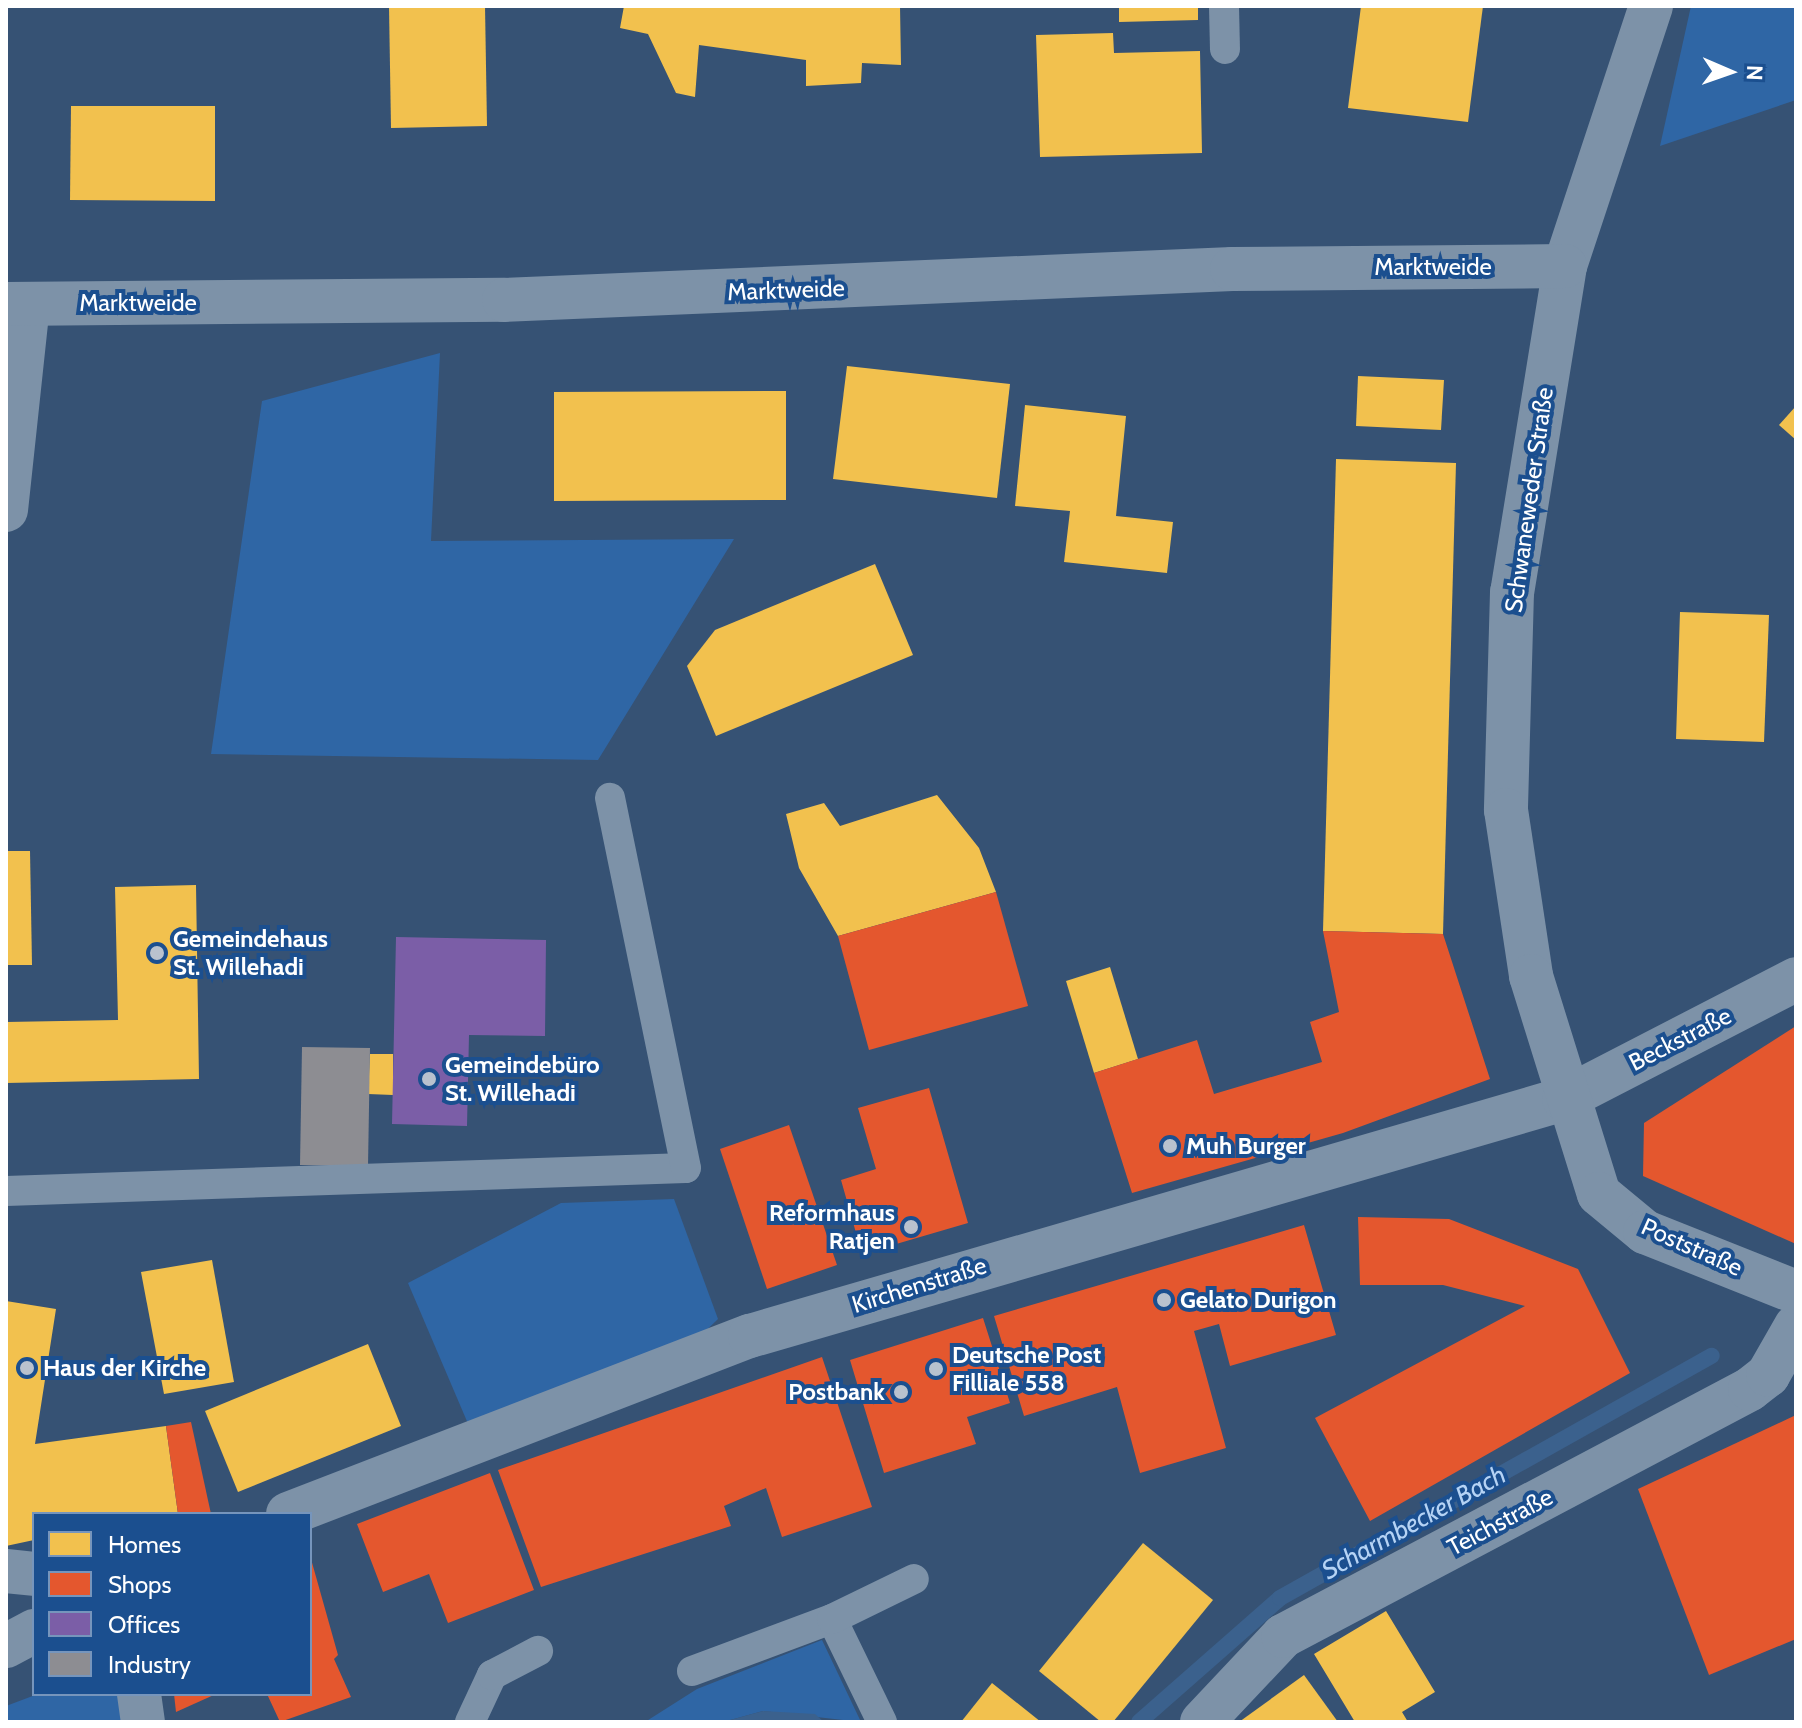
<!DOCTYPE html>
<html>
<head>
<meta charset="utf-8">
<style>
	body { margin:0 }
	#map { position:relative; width:1802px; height:1728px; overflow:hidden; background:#365274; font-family:Cabin,sans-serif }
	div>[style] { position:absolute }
	.green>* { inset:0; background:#2f66a5 }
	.water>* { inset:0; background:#3b618d }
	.homes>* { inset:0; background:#f2c14e }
	.shops>* { inset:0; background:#e4572e }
	.offices>* { inset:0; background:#7b5ea7 }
	.industry>* { inset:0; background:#8d8d92 }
	.stream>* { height:16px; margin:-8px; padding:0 8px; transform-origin:8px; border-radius:8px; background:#3b618d }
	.service>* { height:30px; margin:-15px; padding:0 15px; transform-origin:15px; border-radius:15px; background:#7d92a8 }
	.pedestrian>* { height:44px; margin:-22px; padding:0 22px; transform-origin:22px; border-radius:22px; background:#7d92a8 }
	.minor>* { height:44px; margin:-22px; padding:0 22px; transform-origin:22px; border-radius:22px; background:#7d92a8 }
	.tertiary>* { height:44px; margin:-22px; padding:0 22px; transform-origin:22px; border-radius:22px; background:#7d92a8 }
	.dots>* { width:22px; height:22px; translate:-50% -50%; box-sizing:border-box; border:4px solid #1b4f8f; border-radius:50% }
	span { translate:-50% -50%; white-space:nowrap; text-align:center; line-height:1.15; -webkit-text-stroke:8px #1b4f8f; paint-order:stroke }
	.street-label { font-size:24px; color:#fff }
	.poi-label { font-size:24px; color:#fff; font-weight:700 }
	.left { translate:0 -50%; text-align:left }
	.right { translate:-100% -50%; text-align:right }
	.water-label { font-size:26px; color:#b5d3f5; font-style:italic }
	.frame { position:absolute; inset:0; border:8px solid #fff; pointer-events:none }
	.legend { position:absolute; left:32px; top:1512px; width:280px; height:184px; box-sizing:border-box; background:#1b4f8f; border:2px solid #7695bc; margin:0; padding:10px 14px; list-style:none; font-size:24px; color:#fff }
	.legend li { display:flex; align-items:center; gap:16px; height:40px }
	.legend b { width:40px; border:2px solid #7695bc }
	.north { position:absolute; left:1690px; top:32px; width:80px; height:80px; -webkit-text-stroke:6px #1b4f8f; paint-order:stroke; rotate:92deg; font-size:22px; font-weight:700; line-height:32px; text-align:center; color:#fff }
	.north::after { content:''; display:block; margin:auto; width:28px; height:36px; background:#fff; clip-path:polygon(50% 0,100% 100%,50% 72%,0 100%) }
</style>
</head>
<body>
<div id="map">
	<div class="green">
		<i style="clip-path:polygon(1691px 6px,1796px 6px,1796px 100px,1660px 146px)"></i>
		<i style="clip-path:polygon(440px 353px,431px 541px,734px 539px,598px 760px,211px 754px,262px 401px)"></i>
		<i style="clip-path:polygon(674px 1199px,718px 1319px,686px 1350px,469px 1426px,408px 1283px,561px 1203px)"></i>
		<i style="clip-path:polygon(822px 1640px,861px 1722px,763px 1711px,723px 1722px,645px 1722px,697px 1689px)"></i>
		<i style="clip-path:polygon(38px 1694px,118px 1694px,126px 1722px,6px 1722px,6px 1706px)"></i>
	</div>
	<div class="water">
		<i style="clip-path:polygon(763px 1711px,815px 1714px,824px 1722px,723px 1722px)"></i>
	</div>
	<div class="homes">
		<i style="clip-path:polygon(389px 6px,485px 6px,487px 126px,391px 128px)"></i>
		<i style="clip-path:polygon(624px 6px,900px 6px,901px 65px,862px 63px,861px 83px,806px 86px,806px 60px,699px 45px,695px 97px,676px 93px,648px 34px,620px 28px)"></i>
		<i style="clip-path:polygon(1119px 6px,1198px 6px,1198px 20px,1119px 22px)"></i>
		<i style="clip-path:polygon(1361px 6px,1483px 6px,1468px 122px,1348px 108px)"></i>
		<i style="clip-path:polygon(1113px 33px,1114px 53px,1200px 51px,1202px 153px,1040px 157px,1036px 35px)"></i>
		<i style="clip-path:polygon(71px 106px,215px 106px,215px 201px,70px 200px)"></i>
		<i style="clip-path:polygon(847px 366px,1010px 384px,997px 498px,833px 479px)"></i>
		<i style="clip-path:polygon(1358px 376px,1444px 380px,1441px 430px,1356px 426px)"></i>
		<i style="clip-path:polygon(786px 391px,786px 500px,554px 501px,554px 392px)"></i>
		<i style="clip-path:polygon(1025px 405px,1126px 416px,1116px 516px,1173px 522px,1167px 573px,1064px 562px,1070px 511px,1015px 506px)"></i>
		<i style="clip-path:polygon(1796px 406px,1796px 440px,1779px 425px)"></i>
		<i style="clip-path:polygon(1336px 459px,1456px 463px,1443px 934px,1323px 931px)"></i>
		<i style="clip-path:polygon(875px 564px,913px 655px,716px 736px,687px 666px,715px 630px)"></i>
		<i style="clip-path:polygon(1680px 612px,1769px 615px,1764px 742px,1676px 739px)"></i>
		<i style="clip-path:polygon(937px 795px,979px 848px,996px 892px,838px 936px,799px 868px,786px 814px,824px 803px,840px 826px)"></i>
		<i style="clip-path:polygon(6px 851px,30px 851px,32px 965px,6px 965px)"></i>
		<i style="clip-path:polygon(196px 885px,199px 1079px,6px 1083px,6px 1022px,118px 1020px,115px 887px)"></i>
		<i style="clip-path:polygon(1110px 967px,1138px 1059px,1094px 1073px,1066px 981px)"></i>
		<i style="clip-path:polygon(370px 1054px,393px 1054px,393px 1095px,368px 1094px)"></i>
		<i style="clip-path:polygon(212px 1260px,234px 1382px,164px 1394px,141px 1272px)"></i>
		<i style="clip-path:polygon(6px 1301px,56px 1309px,35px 1444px,166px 1426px,178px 1514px,34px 1514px,34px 1540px,6px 1546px)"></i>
		<i style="clip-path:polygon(368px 1344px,401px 1426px,238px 1492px,205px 1411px)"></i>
		<i style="clip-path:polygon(1143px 1543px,1213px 1600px,1113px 1722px,1101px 1722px,1039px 1671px)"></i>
		<i style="clip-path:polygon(1386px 1611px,1435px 1692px,1402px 1712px,1408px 1722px,1355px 1722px,1314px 1654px)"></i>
		<i style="clip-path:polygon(1304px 1675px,1338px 1722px,1239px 1722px)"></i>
		<i style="clip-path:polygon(992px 1683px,1041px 1722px,961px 1722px)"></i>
	</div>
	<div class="shops">
		<i style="clip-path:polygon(996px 892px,1028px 1006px,869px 1050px,838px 936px)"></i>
		<i style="clip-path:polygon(1323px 931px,1443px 934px,1490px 1079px,1343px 1133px,1132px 1193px,1094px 1073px,1197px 1040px,1214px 1094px,1322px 1062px,1310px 1022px,1339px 1012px)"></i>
		<i style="clip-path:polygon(1796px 1026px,1796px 1244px,1643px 1176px,1644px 1123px)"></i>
		<i style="clip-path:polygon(929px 1088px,968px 1223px,862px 1254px,841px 1180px,876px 1169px,858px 1108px)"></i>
		<i style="clip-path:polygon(789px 1125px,837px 1265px,767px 1289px,720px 1149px)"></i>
		<i style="clip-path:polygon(1358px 1217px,1449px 1219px,1578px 1269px,1630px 1373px,1370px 1521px,1315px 1418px,1525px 1306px,1443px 1285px,1360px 1285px)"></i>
		<i style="clip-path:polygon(1304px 1225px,1336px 1335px,1230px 1366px,1219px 1324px,1194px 1331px,1226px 1448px,1140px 1473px,1117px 1387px,1024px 1416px,994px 1316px)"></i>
		<i style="clip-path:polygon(983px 1318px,1010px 1403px,967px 1417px,976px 1444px,884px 1473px,850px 1360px)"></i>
		<i style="clip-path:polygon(822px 1357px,872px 1507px,782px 1537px,766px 1488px,724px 1506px,731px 1526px,541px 1587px,498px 1470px)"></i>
		<i style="clip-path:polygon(1796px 1415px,1796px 1639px,1709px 1675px,1638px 1489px)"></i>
		<i style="clip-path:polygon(191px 1422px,211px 1514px,178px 1514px,166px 1426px)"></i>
		<i style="clip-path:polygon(490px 1473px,534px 1590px,448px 1623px,429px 1574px,383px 1592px,357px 1524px)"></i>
		<i style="clip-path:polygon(311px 1559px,338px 1655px,334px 1659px,351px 1697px,280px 1722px,267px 1694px,310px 1694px)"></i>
		<i style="clip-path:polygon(174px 1694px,216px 1694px,176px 1712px)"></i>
	</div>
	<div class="offices">
		<i style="clip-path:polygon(396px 937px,546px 940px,545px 1036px,469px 1035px,467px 1126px,392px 1124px)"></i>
	</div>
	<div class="industry">
		<i style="clip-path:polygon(302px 1047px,370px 1048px,368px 1166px,300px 1165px)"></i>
	</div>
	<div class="stream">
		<i style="left:1139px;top:1722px;width:188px;rotate:-41.3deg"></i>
		<i style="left:1280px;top:1598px;width:495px;rotate:-29.3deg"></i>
	</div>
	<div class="service">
		<i style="left:1224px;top:6px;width:43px;rotate:88.7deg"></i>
		<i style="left:6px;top:1191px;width:680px;rotate:-1.94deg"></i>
		<i style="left:686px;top:1168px;width:378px;rotate:-101.6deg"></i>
		<i style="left:692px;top:1671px;width:149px;rotate:-20.4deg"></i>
		<i style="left:470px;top:1722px;width:52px;rotate:-64.9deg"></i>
		<i style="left:492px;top:1675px;width:52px;rotate:-27.6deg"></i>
		<i style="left:882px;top:1722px;width:114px;rotate:-115.9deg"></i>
		<i style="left:832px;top:1619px;width:91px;rotate:-26deg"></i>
	</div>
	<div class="pedestrian">
		<i style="left:288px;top:1514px;width:495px;rotate:-21.1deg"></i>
		<i style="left:750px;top:1336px;width:848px;rotate:-16.23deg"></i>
		<i style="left:6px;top:1571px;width:28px;rotate:6deg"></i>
		<i style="left:6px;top:1646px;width:32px;rotate:-28deg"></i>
	</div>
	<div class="minor">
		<i style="left:6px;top:510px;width:207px;rotate:-83.9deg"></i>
		<i style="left:1564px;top:1099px;width:261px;rotate:-27.3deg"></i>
		<i style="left:139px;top:1694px;width:28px;rotate:82deg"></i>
		<i style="left:1202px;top:1722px;width:118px;rotate:-46.7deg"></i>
		<i style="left:1283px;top:1636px;width:528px;rotate:-27.87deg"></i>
		<i style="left:1750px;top:1389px;width:23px;rotate:-38deg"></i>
		<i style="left:1768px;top:1375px;width:56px;rotate:-60.3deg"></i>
	</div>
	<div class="tertiary">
		<i style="left:1651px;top:6px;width:274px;rotate:108.3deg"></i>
		<i style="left:1565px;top:266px;width:330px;rotate:99.2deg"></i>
		<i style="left:1512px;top:592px;width:218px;rotate:91.6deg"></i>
		<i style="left:1506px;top:810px;width:168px;rotate:81.4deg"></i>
		<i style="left:1531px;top:976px;width:228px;rotate:72.7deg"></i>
		<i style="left:1599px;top:1194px;width:60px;rotate:39.6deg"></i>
		<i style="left:1645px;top:1232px;width:162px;rotate:21.7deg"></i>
		<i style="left:6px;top:304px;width:498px;rotate:-0.5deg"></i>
		<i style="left:504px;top:300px;width:729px;rotate:-2.44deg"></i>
		<i style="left:1232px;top:269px;width:333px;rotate:-0.5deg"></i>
	</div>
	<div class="dots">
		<i style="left:157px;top:953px;background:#b9c2ce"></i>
		<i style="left:429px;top:1079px;background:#b9c2ce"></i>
		<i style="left:1170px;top:1146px;background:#b9c2ce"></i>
		<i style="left:911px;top:1227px;background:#b9c2ce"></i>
		<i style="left:1164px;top:1300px;background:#b9c2ce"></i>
		<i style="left:27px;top:1368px;background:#b9c2ce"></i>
		<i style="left:936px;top:1369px;background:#b9c2ce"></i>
		<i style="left:901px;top:1392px;background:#b9c2ce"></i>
	</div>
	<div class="street-label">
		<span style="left:1433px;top:267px">Marktweide</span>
		<span style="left:786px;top:290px;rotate:-2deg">Marktweide</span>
		<span style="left:138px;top:303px">Marktweide</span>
		<span style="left:1529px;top:500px;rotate:-82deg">Schwaneweder Straße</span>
		<span style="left:1680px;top:1039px;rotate:-27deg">Beckstraße</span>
		<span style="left:1692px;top:1247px;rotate:24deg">Poststraße</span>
		<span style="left:919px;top:1285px;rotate:-17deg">Kirchenstraße</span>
		<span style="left:1500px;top:1522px;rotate:-28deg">Teichstraße</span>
	</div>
	<div class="poi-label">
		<span class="left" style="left:173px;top:953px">Gemeindehaus<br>St. Willehadi</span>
		<span class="left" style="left:445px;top:1079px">Gemeindebüro<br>St. Willehadi</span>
		<span class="left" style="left:1186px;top:1146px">Muh Burger</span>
		<span class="right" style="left:895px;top:1227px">Reformhaus<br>Ratjen</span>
		<span class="left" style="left:1180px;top:1300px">Gelato Durigon</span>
		<span class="left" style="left:952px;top:1369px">Deutsche Post<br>Filliale 558</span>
		<span class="left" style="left:43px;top:1368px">Haus der Kirche</span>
		<span class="right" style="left:885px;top:1392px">Postbank</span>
	</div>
	<div class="water-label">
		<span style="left:1414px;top:1523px;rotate:-29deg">Scharmbecker Bach</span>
	</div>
	<div class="frame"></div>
	<ul class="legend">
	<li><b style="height:22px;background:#f2c14e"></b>Homes</li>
	<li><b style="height:22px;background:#e4572e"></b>Shops</li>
	<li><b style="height:22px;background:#7b5ea7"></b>Offices</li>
	<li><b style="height:22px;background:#8d8d92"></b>Industry</li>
	</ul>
	<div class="north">N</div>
</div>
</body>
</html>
